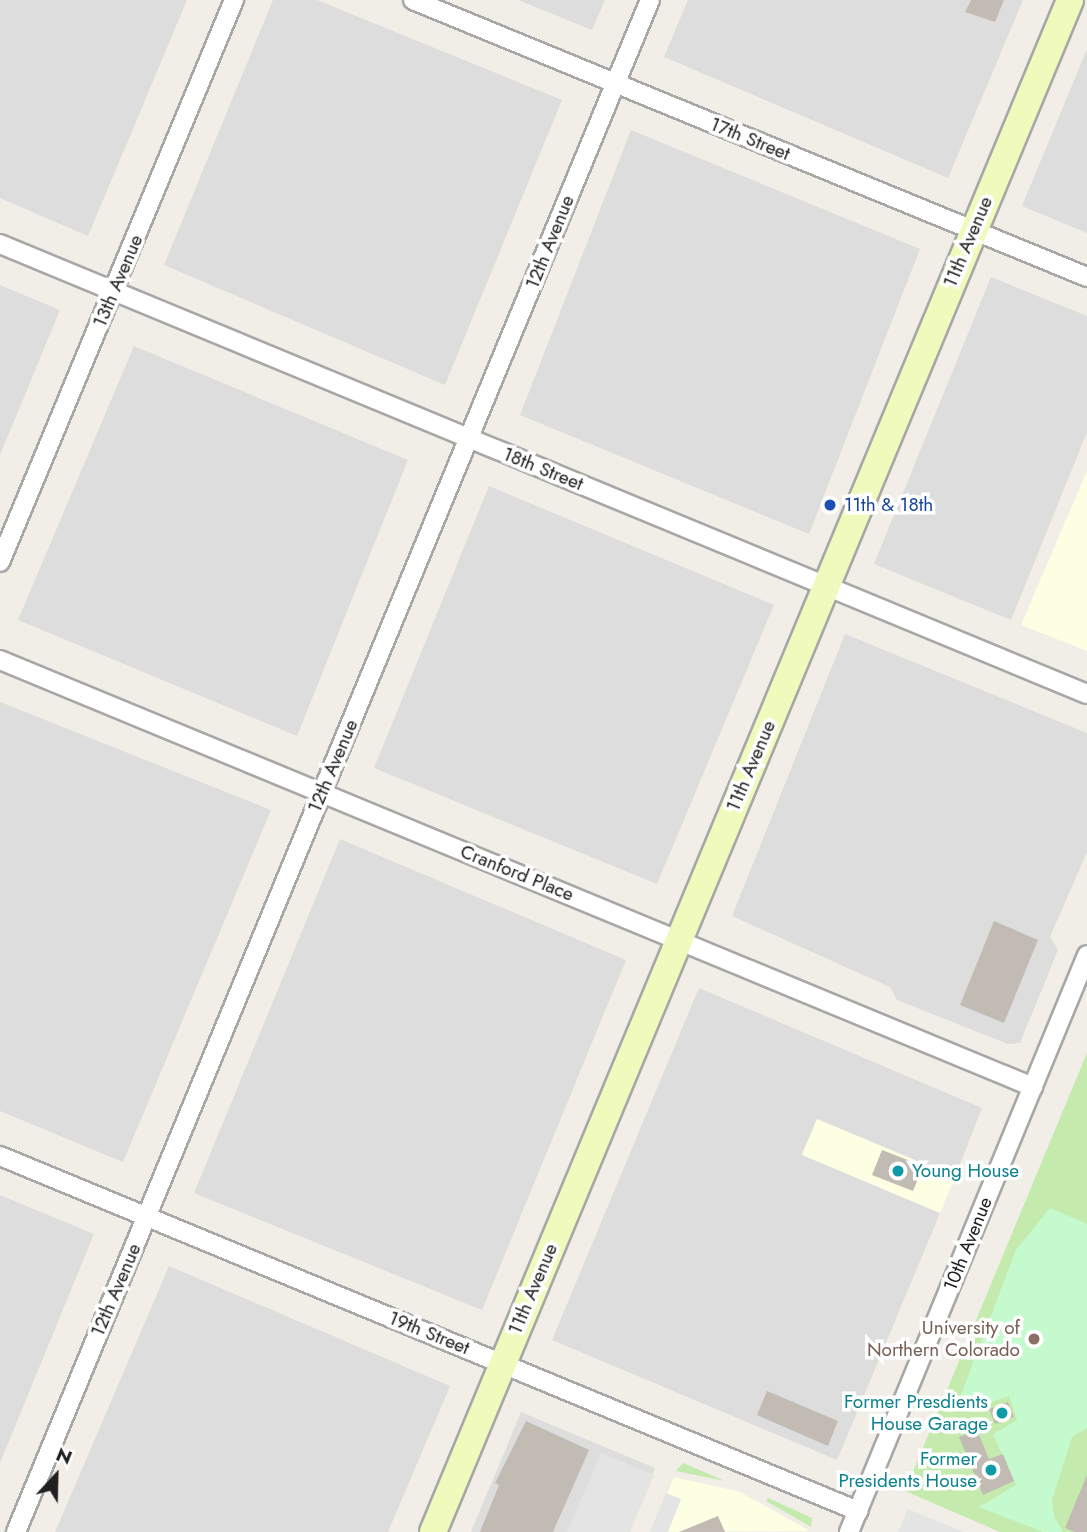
<!DOCTYPE html>
<html>
<head>
<meta charset="utf-8">
<style>
	body { margin:0 }
	#map { position:relative; width:1087px; height:1532px; overflow:hidden; background:#f1eee7; font-family:Jost,sans-serif }
	div>[style] { position:absolute }
	.residential>* { inset:0; background:#dedddd }
	.education>* { inset:0; background:#fcffe1 }
	.grass>* { inset:0; background:#c4eaad }
	.park>* { inset:0; background:#c5facf }
	.parking>* { inset:0; background:#e4e4e4 }
	.building>* { inset:0; background:#c1bbb3 }
	.roads { filter:drop-shadow(2px 0 #a7a7a7) drop-shadow(-2px 0 #a7a7a7) drop-shadow(0 2px #a7a7a7) drop-shadow(0 -2px #a7a7a7) }
	.street>* { height:18px; margin:-9px; padding:0 9px; transform-origin:9px; border-radius:9px; background:#fff }
	.secondary>* { height:26px; margin:-13px; padding:0 13px; transform-origin:13px; border-radius:13px; background:#effabc }
	.dots>* { width:19px; height:19px; translate:-50% -50%; box-sizing:border-box; border:4px solid #fff; border-radius:50% }
	span { translate:-50% -50%; white-space:nowrap; text-align:center; line-height:1.15; -webkit-text-stroke:7px #fff; paint-order:stroke }
	.street-label { font-size:19px; color:#202020 }
	.transit-label { font-size:19px; color:#164399 }
	.left { translate:0 -50%; text-align:left }
	.culture-label { font-size:19px; color:#0d838f }
	.right { translate:-100% -50%; text-align:right }
	.education-label { font-size:19px; color:#785e54 }
	.north { position:absolute; left:21px; top:1441px; width:70px; height:70px; -webkit-text-stroke:5px #fff; paint-order:stroke; rotate:22deg; font-size:19px; font-weight:700; line-height:28px; text-align:center; color:#202020 }
	.north::after { content:''; display:block; margin:auto; width:24px; height:32px; background:#202020; clip-path:polygon(50% 0,100% 100%,50% 72%,0 100%) }
</style>
</head>
<body>
<div id="map">
	<div class="residential">
		<i style="clip-path:polygon(0 0,187px 0,88px 236px,0 198px)"></i>
		<i style="clip-path:polygon(273px 0,317px 0,562px 100px,445px 385px,164px 265px)"></i>
		<i style="clip-path:polygon(518px 0,605px 0,592px 30px)"></i>
		<i style="clip-path:polygon(688px 0,1023px 0,948px 178px,664px 57px)"></i>
		<i style="clip-path:polygon(1087px 49px,1087px 233px,1022px 206px)"></i>
		<i style="clip-path:polygon(631px 130px,920px 249px,809px 534px,520px 415px)"></i>
		<i style="clip-path:polygon(991px 277px,1087px 316px,1087px 432px,1011px 620px,874px 564px)"></i>
		<i style="clip-path:polygon(0 285px,60px 310px,0 455px)"></i>
		<i style="clip-path:polygon(134px 346px,408px 460px,297px 736px,18px 620px)"></i>
		<i style="clip-path:polygon(489px 486px,774px 605px,657px 884px,374px 768px)"></i>
		<i style="clip-path:polygon(845px 634px,1087px 733px,1087px 852px,1050px 937px,1058px 950px,1020px 1043px,1008px 1044px,897px 1000px,890px 987px,732px 916px)"></i>
		<i style="clip-path:polygon(0 702px,271px 810px,123px 1162px,0 1111px)"></i>
		<i style="clip-path:polygon(340px 839px,626px 960px,482px 1310px,194px 1193px)"></i>
		<i style="clip-path:polygon(699px 988px,982px 1108px,955px 1177px,817px 1119px,802px 1154px,940px 1213px,837px 1460px,552px 1340px)"></i>
		<i style="clip-path:polygon(0 1195px,94px 1234px,0 1463px)"></i>
		<i style="clip-path:polygon(169px 1266px,450px 1386px,388px 1532px,55px 1532px)"></i>
		<i style="clip-path:polygon(521px 1412px,655px 1468px,629px 1532px,471px 1532px)"></i>
	</div>
	<div class="education">
		<i style="clip-path:polygon(1087px 471px,1087px 651px,1021px 625px)"></i>
		<i style="clip-path:polygon(817px 1119px,955px 1177px,940px 1213px,802px 1155px)"></i>
		<i style="clip-path:polygon(674px 1477px,740px 1492px,810px 1531px,652px 1532px)"></i>
	</div>
	<div class="grass">
		<i style="clip-path:polygon(1087px 1053px,1087px 1532px,1000px 1532px,905px 1491px)"></i>
		<i style="clip-path:polygon(683px 1463px,725px 1481px,676px 1471px)"></i>
		<i style="clip-path:polygon(768px 1498px,812px 1518px,811px 1527px,766px 1501px)"></i>
	</div>
	<div class="park">
		<i style="clip-path:polygon(1050px 1208px,1087px 1224px,1087px 1428px,1072px 1437px,1052px 1500px,1054px 1516px,1063px 1532px,1043px 1532px,979px 1507px,1016px 1485px,993px 1434px,1017px 1420px,1009px 1396px,979px 1406px,960px 1397px,1016px 1250px)"></i>
	</div>
	<div class="parking">
		<i style="clip-path:polygon(601px 1453px,654px 1475px,630px 1532px,567px 1532px)"></i>
		<i style="clip-path:polygon(666px 1493px,681px 1499px,668px 1532px,650px 1532px)"></i>
		<i style="clip-path:polygon(908px 1509px,964px 1532px,898px 1532px)"></i>
	</div>
	<div class="building">
		<i style="clip-path:polygon(971px 0,1004px 0,995px 22px,965px 12px)"></i>
		<i style="clip-path:polygon(994px 921px,1038px 940px,1004px 1023px,960px 1005px)"></i>
		<i style="clip-path:polygon(882px 1150px,923px 1166px,913px 1191px,872px 1175px)"></i>
		<i style="clip-path:polygon(767px 1391px,838px 1421px,828px 1446px,757px 1415px)"></i>
		<i style="clip-path:polygon(1008px 1402px,1014px 1417px,995px 1424px,989px 1409px)"></i>
		<i style="clip-path:polygon(526px 1421px,589px 1450px,553px 1532px,480px 1532px,499px 1485px,495px 1483px)"></i>
		<i style="clip-path:polygon(977px 1430px,989px 1459px,1003px 1454px,1014px 1481px,983px 1495px,959px 1437px)"></i>
		<i style="clip-path:polygon(1087px 1475px,1087px 1532px,1075px 1532px,1065px 1528px)"></i>
		<i style="clip-path:polygon(718px 1516px,725px 1532px,679px 1532px)"></i>
	</div>
	<div class="roads">
		<div class="street">
			<i style="left:413px;top:0;width:729px;rotate:22.34deg"></i>
			<i style="left:0;top:244px;width:1176px;rotate:22.49deg"></i>
			<i style="left:0;top:562px;width:609px;rotate:-67.39deg"></i>
			<i style="left:0;top:660px;width:1118px;rotate:22.46deg"></i>
			<i style="left:0;top:1156px;width:929px;rotate:22.48deg"></i>
			<i style="left:16px;top:1532px;width:1658px;rotate:-67.52deg"></i>
			<i style="left:849px;top:1532px;width:624px;rotate:-67.58deg"></i>
		</div>
		<div class="secondary">
			<i style="left:433px;top:1532px;width:1659px;rotate:-67.42deg"></i>
		</div>
	</div>
	<div class="dots">
		<i style="left:830px;top:505px;background:#1a4fb4"></i>
		<i style="left:898px;top:1171px;background:#0f9aa8"></i>
		<i style="left:1034px;top:1339px;background:#8d6e63"></i>
		<i style="left:1002px;top:1413px;background:#0f9aa8"></i>
		<i style="left:991px;top:1470px;background:#0f9aa8"></i>
	</div>
	<div class="street-label">
		<span style="left:750px;top:139px;rotate:22deg">17th Street</span>
		<span style="left:550px;top:242px;rotate:-68deg">12th Avenue</span>
		<span style="left:968px;top:242px;rotate:-67deg">11th Avenue</span>
		<span style="left:118px;top:281px;rotate:-67deg">13th Avenue</span>
		<span style="left:543px;top:469px;rotate:22deg">18th Street</span>
		<span style="left:333px;top:766px;rotate:-67deg">12th Avenue</span>
		<span style="left:751px;top:766px;rotate:-67deg">11th Avenue</span>
		<span style="left:517px;top:873px;rotate:22deg">Cranford Place</span>
		<span style="left:968px;top:1244px;rotate:-68deg">10th Avenue</span>
		<span style="left:533px;top:1289px;rotate:-67deg">11th Avenue</span>
		<span style="left:116px;top:1290px;rotate:-67deg">12th Avenue</span>
		<span style="left:429px;top:1333px;rotate:22deg">19th Street</span>
	</div>
	<div class="transit-label">
		<span class="left" style="left:844px;top:505px">11th &amp; 18th</span>
	</div>
	<div class="culture-label">
		<span class="left" style="left:912px;top:1171px">Young House</span>
		<span class="right" style="left:988px;top:1413px">Former Presdients<br>House Garage</span>
		<span class="right" style="left:977px;top:1470px">Former<br>Presidents House</span>
	</div>
	<div class="education-label">
		<span class="right" style="left:1020px;top:1339px">University of<br>Northern Colorado</span>
	</div>
	<div class="north">N</div>
</div>
</body>
</html>
